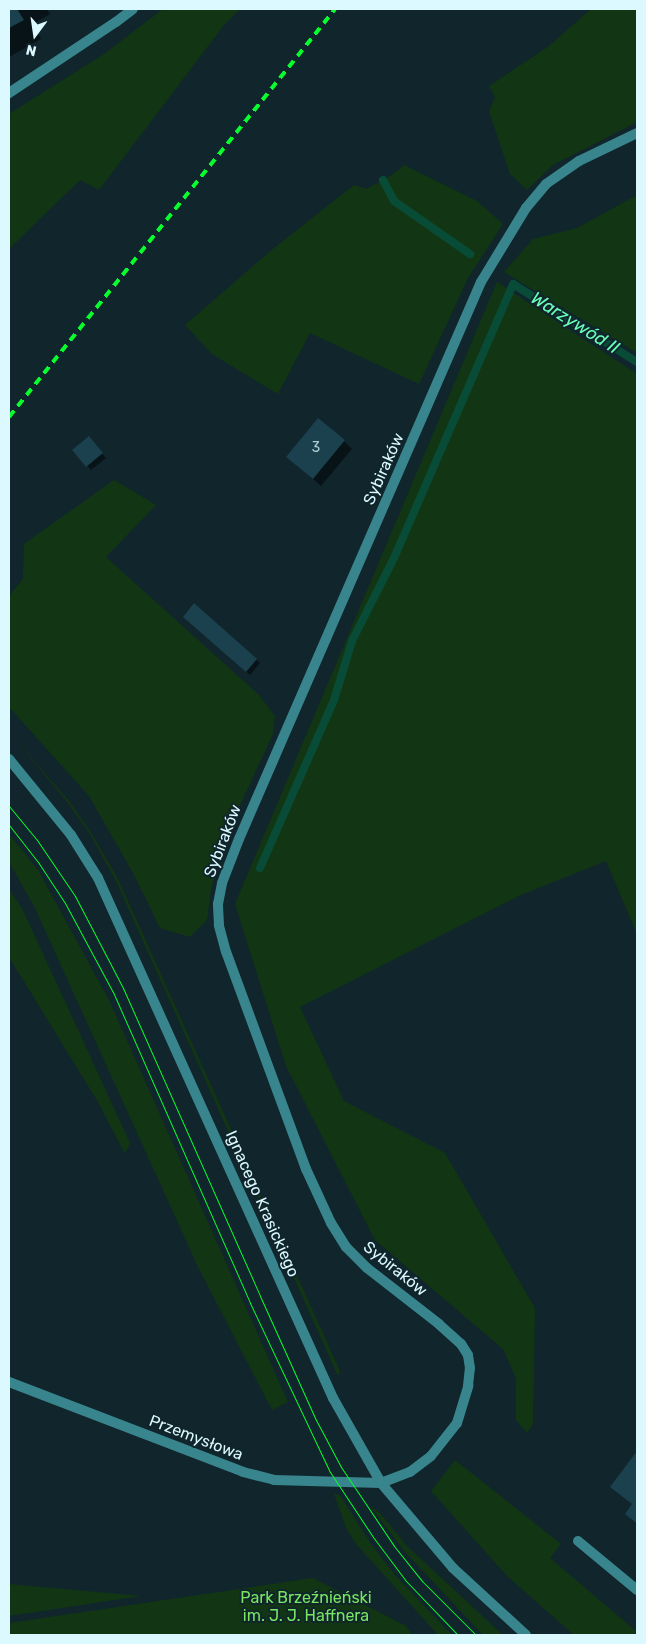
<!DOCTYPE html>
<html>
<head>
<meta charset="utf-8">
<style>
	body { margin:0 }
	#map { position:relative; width:646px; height:1644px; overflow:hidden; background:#10252c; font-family:Rubik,sans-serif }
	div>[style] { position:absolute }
	.green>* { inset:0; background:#123613 }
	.shadow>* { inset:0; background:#0007 }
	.stream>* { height:8px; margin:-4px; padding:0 4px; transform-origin:4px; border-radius:4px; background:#084c38 }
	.building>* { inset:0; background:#1b404e }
	.service>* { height:10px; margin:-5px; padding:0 5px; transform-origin:5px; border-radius:5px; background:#39858d }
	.minor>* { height:10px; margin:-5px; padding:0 5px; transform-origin:5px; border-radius:5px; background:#39858d }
	.tertiary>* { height:10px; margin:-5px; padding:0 5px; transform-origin:5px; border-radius:5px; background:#39858d }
	.tram>* { height:1px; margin:-0.5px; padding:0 0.5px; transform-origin:0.5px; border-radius:0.5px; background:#07ff2e }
	.rail>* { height:4px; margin-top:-2px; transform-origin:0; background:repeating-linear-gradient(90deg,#07ff2e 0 8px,transparent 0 14px) }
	span { translate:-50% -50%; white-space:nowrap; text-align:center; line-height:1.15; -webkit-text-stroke:4px #10252c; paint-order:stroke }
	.number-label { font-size:14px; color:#abcbd3 }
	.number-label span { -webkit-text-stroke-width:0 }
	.street-label { font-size:16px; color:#dbf9ff }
	.park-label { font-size:16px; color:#79e65f }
	.water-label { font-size:18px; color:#69ffb7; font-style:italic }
	.frame { position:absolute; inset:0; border:10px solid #dbf9ff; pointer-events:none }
	.north { position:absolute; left:10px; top:10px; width:50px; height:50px; -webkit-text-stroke:4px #10252c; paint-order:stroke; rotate:194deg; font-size:14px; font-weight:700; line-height:20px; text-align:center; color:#dbf9ff }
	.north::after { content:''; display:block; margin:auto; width:18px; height:22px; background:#dbf9ff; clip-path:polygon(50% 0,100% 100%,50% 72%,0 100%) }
</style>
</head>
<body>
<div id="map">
	<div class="green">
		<i style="clip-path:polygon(163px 9px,240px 9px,224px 25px,99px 190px,80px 180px,9px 249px,9px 114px,104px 54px)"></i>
		<i style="clip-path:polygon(591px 9px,637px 9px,637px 122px,553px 165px,527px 190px,510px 174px,489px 111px,495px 97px,489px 86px,549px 46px)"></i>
		<i style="clip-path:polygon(404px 165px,477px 201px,503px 224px,468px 278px,419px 384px,310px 333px,278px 394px,212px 354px,185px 325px,274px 248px,354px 185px,367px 189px,393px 174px)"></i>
		<i style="clip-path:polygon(637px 195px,637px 353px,504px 272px,533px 239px,577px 228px)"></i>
		<i style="clip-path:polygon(497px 282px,637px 374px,637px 934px,606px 861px,521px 895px,300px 1007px,344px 1101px,445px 1153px,535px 1308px,533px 1424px,527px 1433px,516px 1420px,516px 1378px,503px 1349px,375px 1240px,286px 1066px,235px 904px)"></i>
		<i style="clip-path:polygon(114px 480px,156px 505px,106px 557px,259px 695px,275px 716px,273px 734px,237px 812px,221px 855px,211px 890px,207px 920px,190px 937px,160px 928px,133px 873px,89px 796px,9px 707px,9px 596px,23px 579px,24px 544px)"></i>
		<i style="clip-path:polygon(9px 732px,70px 802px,92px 834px,118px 879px,340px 1371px,338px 1376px,116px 881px,91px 836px,68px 803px)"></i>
		<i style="clip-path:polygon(9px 834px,38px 870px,109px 1000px,288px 1402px,272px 1410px,198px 1267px,34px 906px,9px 862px)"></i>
		<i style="clip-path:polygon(9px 889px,22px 908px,130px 1143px,125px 1154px,98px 1102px,9px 957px)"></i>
		<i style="clip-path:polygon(455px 1460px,561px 1544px,550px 1558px,637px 1632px,637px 1635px,574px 1635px,507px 1576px,431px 1491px)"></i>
		<i style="clip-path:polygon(334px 1494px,340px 1495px,371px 1544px,395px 1575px,452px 1635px,438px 1635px,356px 1544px,347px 1530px)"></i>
		<i style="clip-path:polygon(370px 1506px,380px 1513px,408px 1547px,503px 1635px,483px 1635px,405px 1552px)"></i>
		<i style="clip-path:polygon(313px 1578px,406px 1626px,412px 1635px,9px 1635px,9px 1623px)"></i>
		<i style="clip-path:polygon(9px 1584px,141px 1596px,9px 1616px)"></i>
	</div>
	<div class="shadow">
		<i style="clip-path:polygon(9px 9px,47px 9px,50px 14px,33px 24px,41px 39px,9px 57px)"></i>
		<i style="clip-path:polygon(344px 441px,352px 449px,321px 486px,296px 464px)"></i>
		<i style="clip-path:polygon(92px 442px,106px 458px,91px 470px,74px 451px)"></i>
		<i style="clip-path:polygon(188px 620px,257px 660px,260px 663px,250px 675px)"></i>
		<i style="clip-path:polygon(637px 1453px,637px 1525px,626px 1514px,633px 1505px,612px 1487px)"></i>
	</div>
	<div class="stream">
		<i style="left:383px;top:180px;width:24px;rotate:62deg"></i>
		<i style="left:394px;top:201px;width:93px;rotate:34.9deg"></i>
		<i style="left:260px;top:868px;width:184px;rotate:-66.2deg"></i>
		<i style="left:334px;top:700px;width:62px;rotate:-73deg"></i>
		<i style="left:352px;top:641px;width:93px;rotate:-63.2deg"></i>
		<i style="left:394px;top:558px;width:299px;rotate:-66.5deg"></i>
		<i style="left:513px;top:284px;width:146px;rotate:32.2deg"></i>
	</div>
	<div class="building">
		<i style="clip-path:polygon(9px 9px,17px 9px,24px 20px,9px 28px)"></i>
		<i style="clip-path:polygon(318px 418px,345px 440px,313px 479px,286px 457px)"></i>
		<i style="clip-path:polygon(89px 436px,103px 453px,86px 467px,72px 450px)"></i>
		<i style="clip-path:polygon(194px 603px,257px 659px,246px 672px,183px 617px)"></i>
		<i style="clip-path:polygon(637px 1451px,637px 1524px,625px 1514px,632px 1504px,610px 1487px)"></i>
	</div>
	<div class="service">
		<i style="left:9px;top:1382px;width:251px;rotate:21deg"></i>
		<i style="left:243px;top:1472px;width:32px;rotate:14deg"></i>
		<i style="left:274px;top:1480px;width:107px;rotate:1.6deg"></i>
		<i style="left:381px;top:1483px;width:31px;rotate:-21deg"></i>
		<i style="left:410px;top:1472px;width:26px;rotate:-37deg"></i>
		<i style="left:431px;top:1456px;width:42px;rotate:-51.8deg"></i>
		<i style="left:457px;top:1423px;width:39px;rotate:-73deg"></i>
		<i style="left:468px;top:1386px;width:18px;rotate:-84deg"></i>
		<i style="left:470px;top:1368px;width:13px;rotate:-99deg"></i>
		<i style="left:468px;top:1355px;width:13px;rotate:-122deg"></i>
		<i style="left:461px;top:1344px;width:30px;rotate:-138deg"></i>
		<i style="left:439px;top:1324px;width:91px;rotate:-142.1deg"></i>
		<i style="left:367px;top:1268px;width:30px;rotate:-135deg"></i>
		<i style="left:346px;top:1247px;width:28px;rotate:-122deg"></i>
		<i style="left:331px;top:1223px;width:60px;rotate:-114.8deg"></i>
		<i style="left:306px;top:1169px;width:231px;rotate:-110.2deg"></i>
		<i style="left:226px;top:952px;width:28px;rotate:-105deg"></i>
		<i style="left:219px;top:925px;width:21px;rotate:-93deg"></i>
		<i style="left:218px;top:904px;width:21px;rotate:-79deg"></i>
		<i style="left:222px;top:883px;width:47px;rotate:-68.9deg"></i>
		<i style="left:239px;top:839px;width:607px;rotate:-66.52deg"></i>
		<i style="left:481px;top:282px;width:87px;rotate:-58.7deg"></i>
		<i style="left:526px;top:208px;width:31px;rotate:-50deg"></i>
		<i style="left:546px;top:184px;width:40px;rotate:-34.9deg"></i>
		<i style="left:579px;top:161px;width:64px;rotate:-25.8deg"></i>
		<i style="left:578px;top:1541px;width:77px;rotate:39.7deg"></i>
	</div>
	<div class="minor">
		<i style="left:9px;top:93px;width:128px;rotate:-33.6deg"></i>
		<i style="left:116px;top:22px;width:21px;rotate:-37deg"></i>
	</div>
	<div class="tertiary">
		<i style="left:9px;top:759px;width:98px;rotate:50.8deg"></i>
		<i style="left:71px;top:835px;width:51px;rotate:57.9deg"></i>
		<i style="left:98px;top:878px;width:571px;rotate:65.68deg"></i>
		<i style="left:333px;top:1398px;width:98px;rotate:60.5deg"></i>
		<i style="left:381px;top:1483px;width:111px;rotate:49.7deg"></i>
		<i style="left:453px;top:1568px;width:99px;rotate:42.5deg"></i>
	</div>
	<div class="tram">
		<i style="left:9px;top:806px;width:44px;rotate:50.5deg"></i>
		<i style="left:37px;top:840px;width:68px;rotate:55.8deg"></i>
		<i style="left:75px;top:896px;width:104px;rotate:62.4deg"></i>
		<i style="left:123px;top:988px;width:337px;rotate:66deg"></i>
		<i style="left:260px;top:1296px;width:136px;rotate:65.7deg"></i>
		<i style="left:316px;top:1420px;width:53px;rotate:62deg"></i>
		<i style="left:341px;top:1467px;width:95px;rotate:56.1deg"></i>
		<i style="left:394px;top:1546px;width:45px;rotate:51.3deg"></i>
		<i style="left:422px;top:1581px;width:76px;rotate:45deg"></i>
		<i style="left:9px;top:825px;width:47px;rotate:51.9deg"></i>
		<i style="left:38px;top:862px;width:49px;rotate:56.6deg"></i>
		<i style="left:65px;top:903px;width:101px;rotate:61.7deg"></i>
		<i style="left:113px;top:992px;width:340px;rotate:66.2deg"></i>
		<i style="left:250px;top:1303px;width:187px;rotate:64.7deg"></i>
		<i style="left:330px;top:1472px;width:78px;rotate:56.5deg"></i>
		<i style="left:373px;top:1537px;width:55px;rotate:53.1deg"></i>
		<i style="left:406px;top:1581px;width:75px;rotate:46.1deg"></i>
	</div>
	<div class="rail">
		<i style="left:9px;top:417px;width:522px;rotate:-51.37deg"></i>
	</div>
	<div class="number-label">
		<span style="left:316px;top:448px">3</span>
	</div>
	<div class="street-label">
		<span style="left:384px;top:469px;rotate:-66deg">Sybiraków</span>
		<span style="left:223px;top:841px;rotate:-69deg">Sybiraków</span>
		<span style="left:262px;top:1204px;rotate:66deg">Ignacego Krasickiego</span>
		<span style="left:395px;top:1269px;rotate:39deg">Sybiraków</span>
		<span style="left:196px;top:1438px;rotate:21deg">Przemysłowa</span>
	</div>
	<div class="park-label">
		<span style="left:306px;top:1607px">Park Brzeźnieński<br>im. J. J. Haffnera</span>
	</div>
	<div class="water-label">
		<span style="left:575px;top:323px;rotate:32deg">Warzywód II</span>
	</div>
	<div class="frame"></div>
	<div class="north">N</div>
</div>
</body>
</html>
